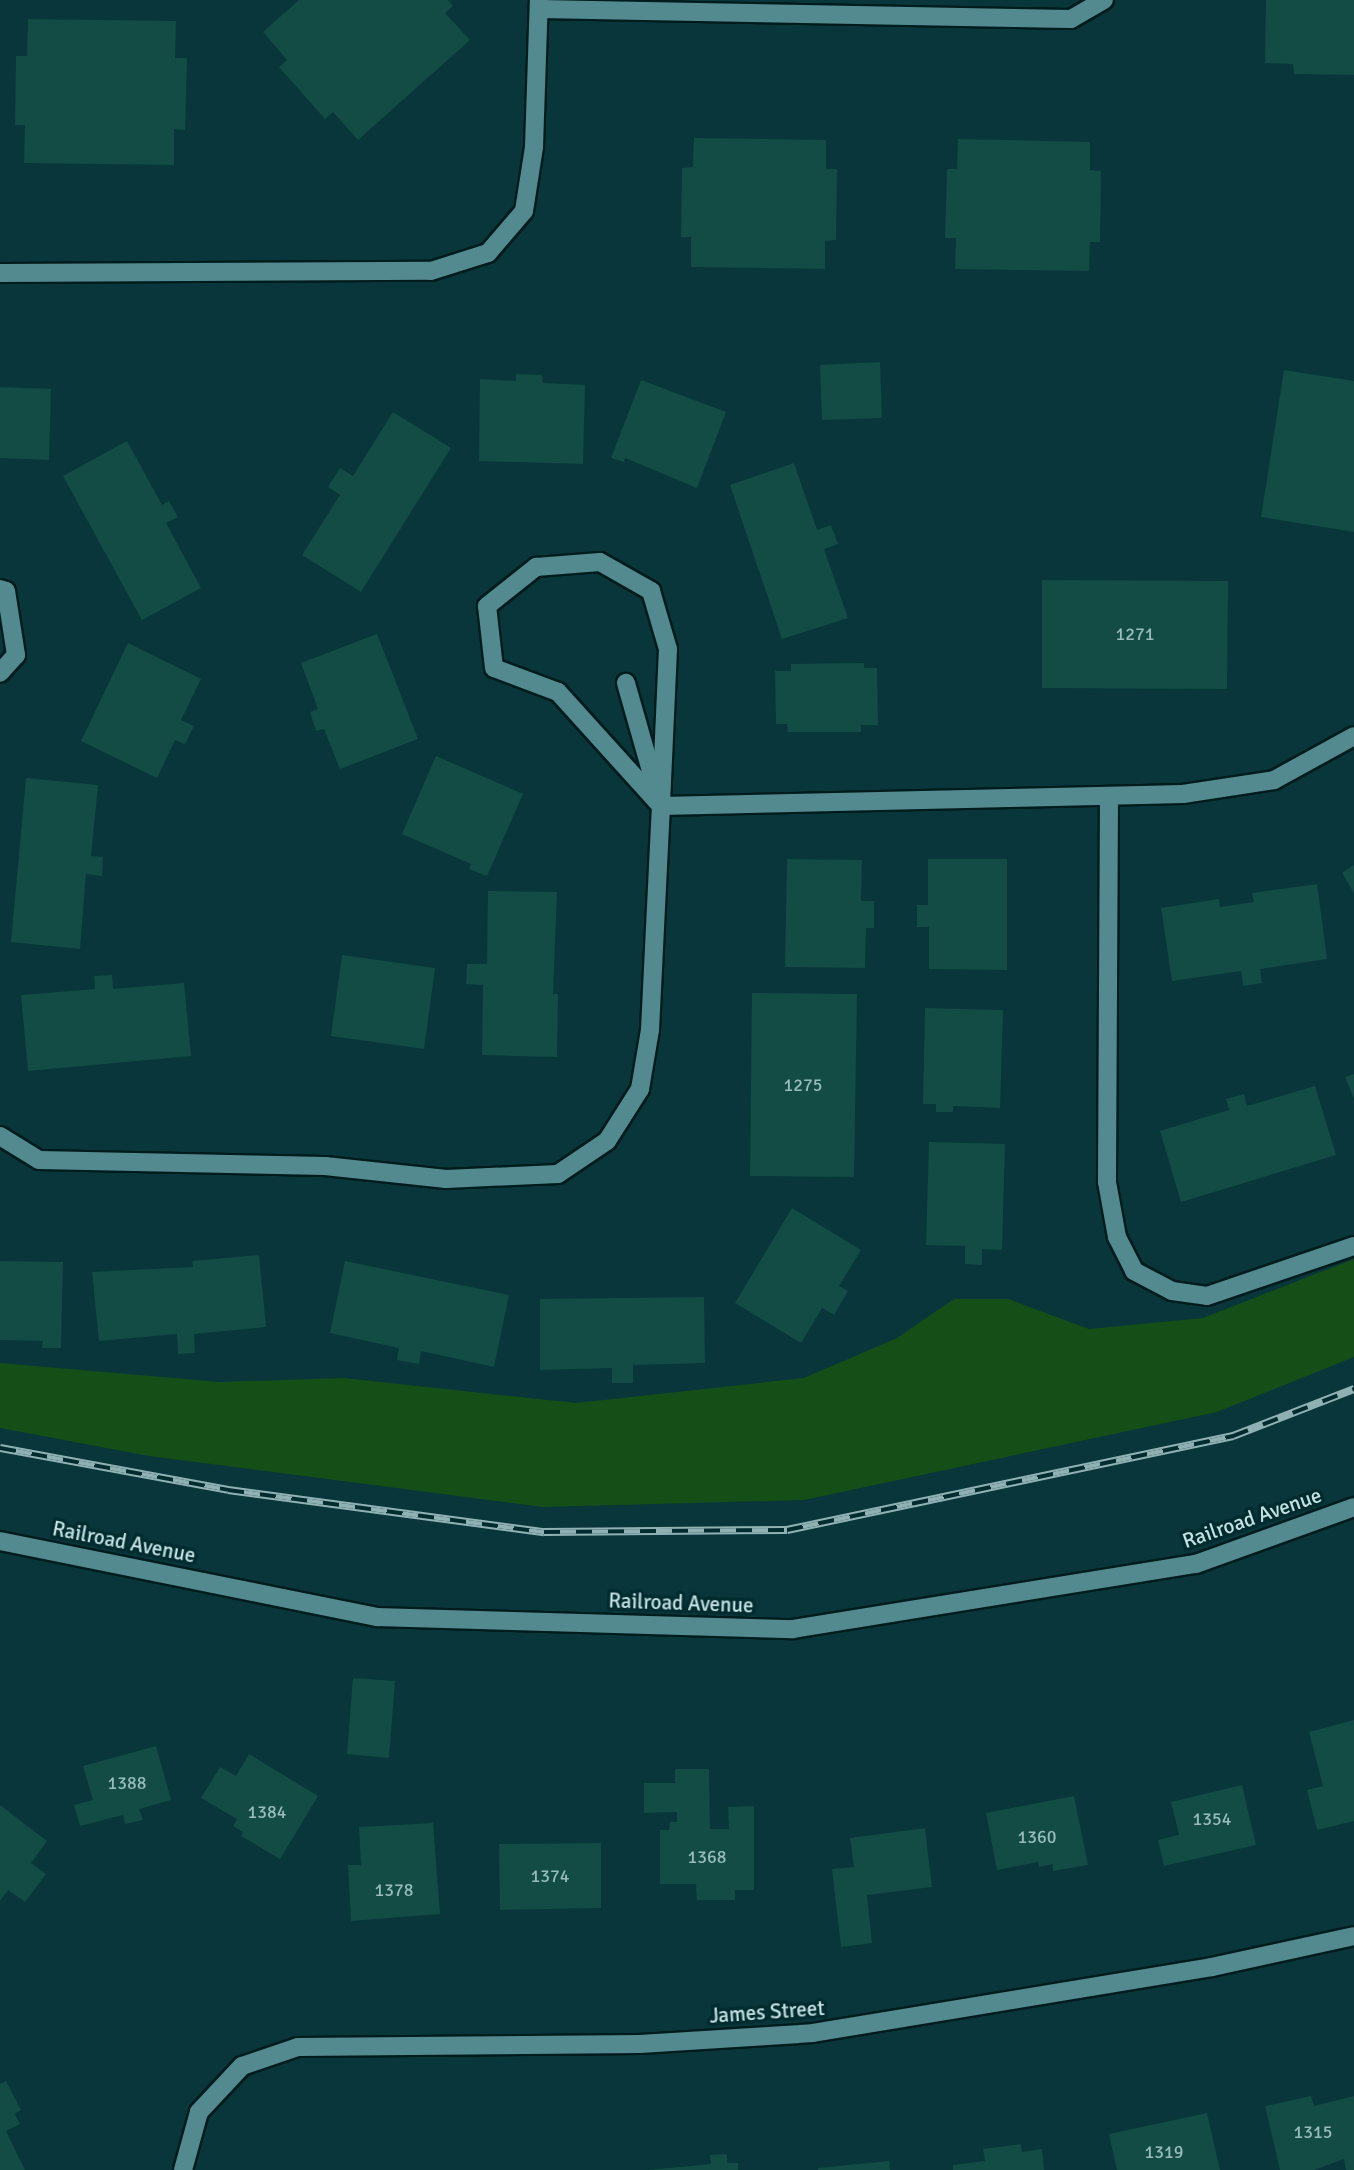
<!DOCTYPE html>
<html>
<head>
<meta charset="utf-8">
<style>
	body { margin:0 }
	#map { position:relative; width:1354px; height:2170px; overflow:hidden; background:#08363a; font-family:Signika,sans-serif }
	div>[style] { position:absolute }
	.green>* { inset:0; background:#164e17 }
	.building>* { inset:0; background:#124c44 }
	.roads { filter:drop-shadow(2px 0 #001c1e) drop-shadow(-2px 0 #001c1e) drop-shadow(0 2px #001c1e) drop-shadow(0 -2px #001c1e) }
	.street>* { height:18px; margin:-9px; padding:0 9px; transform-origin:9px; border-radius:9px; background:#528a8f }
	.rail>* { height:8px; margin-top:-4px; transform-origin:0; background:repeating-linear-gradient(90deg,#002c2f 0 16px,#90b1b4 0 32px); box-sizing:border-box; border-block:2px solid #90b1b4 }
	span { translate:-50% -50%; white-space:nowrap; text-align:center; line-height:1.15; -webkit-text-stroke:7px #002c2f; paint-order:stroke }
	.number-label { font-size:18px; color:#98bcbb }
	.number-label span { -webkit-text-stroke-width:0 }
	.street-label { font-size:21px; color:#c5e1e3 }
</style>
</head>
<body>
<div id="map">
	<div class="green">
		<i style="clip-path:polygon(1354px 1259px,1354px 1357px,1217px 1412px,804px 1500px,543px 1507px,149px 1456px,0 1428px,0 1363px,220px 1382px,344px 1378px,576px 1403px,804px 1378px,897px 1338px,954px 1299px,1008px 1299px,1089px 1329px,1203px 1318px)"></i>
	</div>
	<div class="building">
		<i style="clip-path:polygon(299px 0,448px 0,453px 6px,445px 13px,470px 40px,358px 140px,333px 112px,325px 119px,279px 67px,287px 60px,263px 32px)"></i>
		<i style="clip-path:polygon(1266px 0,1354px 0,1354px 75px,1294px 74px,1293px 64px,1265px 63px)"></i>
		<i style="clip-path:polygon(28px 19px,176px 21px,175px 58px,187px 58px,185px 130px,174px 129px,174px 165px,24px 163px,25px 125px,15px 125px,16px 56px,27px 56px)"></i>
		<i style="clip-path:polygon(694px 138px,826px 140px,826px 169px,837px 169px,836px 240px,825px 241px,825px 269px,691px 267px,691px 237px,681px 237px,682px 168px,693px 167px)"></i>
		<i style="clip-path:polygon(958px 139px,1090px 142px,1090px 170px,1101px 171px,1100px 242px,1090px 242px,1089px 271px,955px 269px,956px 238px,945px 238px,947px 169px,957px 169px)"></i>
		<i style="clip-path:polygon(880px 362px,882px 418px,822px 420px,820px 365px)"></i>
		<i style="clip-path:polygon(1284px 370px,1354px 381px,1354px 532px,1261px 517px)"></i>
		<i style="clip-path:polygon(516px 374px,542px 375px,543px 383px,585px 385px,583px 464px,479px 461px,480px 379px,516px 381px)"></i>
		<i style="clip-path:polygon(641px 380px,726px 412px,697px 488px,625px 458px,624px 462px,611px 458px)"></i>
		<i style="clip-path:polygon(0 387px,51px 389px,49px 460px,0 458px)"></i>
		<i style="clip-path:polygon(393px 412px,451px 448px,361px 592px,302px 555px,340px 495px,328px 487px,340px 468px,353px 476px)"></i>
		<i style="clip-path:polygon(127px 441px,162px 505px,169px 501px,178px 517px,166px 523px,201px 588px,142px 620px,63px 476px)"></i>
		<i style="clip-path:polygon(794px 463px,817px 530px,831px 525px,838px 544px,824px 549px,848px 618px,782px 639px,730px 485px)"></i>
		<i style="clip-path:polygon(1042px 580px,1228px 581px,1227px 689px,1042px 688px)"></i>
		<i style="clip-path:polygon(377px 634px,418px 739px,340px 769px,324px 729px,316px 731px,310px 712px,318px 709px,301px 663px)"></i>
		<i style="clip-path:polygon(128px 643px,201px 679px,181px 720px,194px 726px,185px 744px,175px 740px,157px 778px,81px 741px)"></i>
		<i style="clip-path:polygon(864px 663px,864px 668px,877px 668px,878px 725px,861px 725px,861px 732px,788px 732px,787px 724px,776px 724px,775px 671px,791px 671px,791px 664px)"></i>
		<i style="clip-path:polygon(436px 756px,523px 794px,487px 876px,469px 869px,471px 864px,402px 834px)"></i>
		<i style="clip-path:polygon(26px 778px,98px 785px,91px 856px,103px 857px,102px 876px,86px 874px,80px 949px,11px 942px)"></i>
		<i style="clip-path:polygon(787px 859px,862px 860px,861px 901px,874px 901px,874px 928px,866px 928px,865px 968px,785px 967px)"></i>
		<i style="clip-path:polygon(928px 859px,1007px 859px,1007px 970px,929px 969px,929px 927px,917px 927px,917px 905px,928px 905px)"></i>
		<i style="clip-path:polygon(1354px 865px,1354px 893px,1342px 873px)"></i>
		<i style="clip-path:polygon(1317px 884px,1327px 959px,1260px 969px,1262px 983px,1243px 986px,1241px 971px,1172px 981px,1161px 908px,1219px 899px,1220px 907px,1254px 902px,1252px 893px)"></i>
		<i style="clip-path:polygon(488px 891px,557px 892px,553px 994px,558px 994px,557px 1057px,482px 1055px,483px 985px,466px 984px,467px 964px,487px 964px)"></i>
		<i style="clip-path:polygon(342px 955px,435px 968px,424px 1049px,331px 1036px)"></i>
		<i style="clip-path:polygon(112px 975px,113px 989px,184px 983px,191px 1056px,28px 1071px,21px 995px,95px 989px,94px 976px)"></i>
		<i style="clip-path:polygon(752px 993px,857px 994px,854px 1177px,750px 1176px)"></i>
		<i style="clip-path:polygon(925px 1008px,1003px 1010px,1000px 1108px,953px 1106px,953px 1112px,936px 1112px,936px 1104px,923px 1104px)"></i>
		<i style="clip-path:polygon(1354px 1074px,1354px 1099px,1345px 1077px)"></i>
		<i style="clip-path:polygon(1315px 1086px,1336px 1155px,1181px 1202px,1160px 1131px,1229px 1110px,1226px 1099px,1244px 1094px,1247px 1106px)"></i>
		<i style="clip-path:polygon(929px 1142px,1005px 1144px,1002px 1250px,982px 1249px,982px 1265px,965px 1264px,965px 1246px,926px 1245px)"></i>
		<i style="clip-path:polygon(792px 1208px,861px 1250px,839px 1286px,848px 1291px,834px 1315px,822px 1308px,801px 1343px,735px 1303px)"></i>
		<i style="clip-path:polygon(259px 1255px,266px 1327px,194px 1334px,195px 1353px,178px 1354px,177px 1334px,99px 1341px,92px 1272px,193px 1267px,192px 1261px)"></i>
		<i style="clip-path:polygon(0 1261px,63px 1262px,61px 1348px,42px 1348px,43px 1341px,0 1340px)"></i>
		<i style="clip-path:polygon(345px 1261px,509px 1295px,494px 1367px,421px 1351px,419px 1364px,397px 1360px,399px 1348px,330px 1333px)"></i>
		<i style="clip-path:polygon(704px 1297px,705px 1363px,633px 1365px,633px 1383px,612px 1383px,612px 1368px,540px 1370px,540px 1299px)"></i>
		<i style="clip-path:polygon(353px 1678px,395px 1681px,389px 1758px,347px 1754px)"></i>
		<i style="clip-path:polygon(1354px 1720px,1354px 1821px,1317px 1830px,1307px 1790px,1323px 1786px,1309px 1732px)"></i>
		<i style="clip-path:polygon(156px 1746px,171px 1800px,139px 1809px,143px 1820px,125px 1824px,123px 1815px,80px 1826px,74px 1805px,93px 1800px,83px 1766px)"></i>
		<i style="clip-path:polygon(249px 1754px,318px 1796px,280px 1859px,241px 1836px,243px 1832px,233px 1826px,237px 1819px,201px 1798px,220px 1767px,236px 1776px)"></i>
		<i style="clip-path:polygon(675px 1769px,709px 1769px,710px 1829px,729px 1829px,728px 1807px,754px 1806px,754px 1890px,735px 1890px,735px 1900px,697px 1900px,696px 1884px,660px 1884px,660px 1830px,669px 1830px,670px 1822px,677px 1822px,677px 1812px,644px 1813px,644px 1783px,675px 1783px)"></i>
		<i style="clip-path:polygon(1242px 1785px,1256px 1845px,1164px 1866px,1158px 1840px,1179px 1835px,1171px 1802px)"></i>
		<i style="clip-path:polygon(1074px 1796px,1088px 1865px,1053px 1871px,1053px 1864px,1039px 1867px,1038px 1862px,997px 1870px,986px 1813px)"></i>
		<i style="clip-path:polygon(0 1805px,47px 1841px,31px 1863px,46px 1874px,25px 1902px,8px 1890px,0 1901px)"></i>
		<i style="clip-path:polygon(433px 1823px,440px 1914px,351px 1921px,348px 1865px,361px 1865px,359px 1827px)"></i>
		<i style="clip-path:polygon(925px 1828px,932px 1887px,867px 1895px,872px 1943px,841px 1947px,832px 1869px,854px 1867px,850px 1838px)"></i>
		<i style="clip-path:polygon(601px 1843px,601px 1908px,500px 1910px,499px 1844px)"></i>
		<i style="clip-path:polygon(6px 2081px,21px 2110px,15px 2114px,20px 2124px,6px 2131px,25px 2170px,0 2170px,0 2084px)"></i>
		<i style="clip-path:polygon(1311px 2096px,1314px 2106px,1354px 2096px,1354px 2170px,1346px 2170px,1344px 2159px,1314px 2170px,1280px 2170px,1265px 2106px)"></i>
		<i style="clip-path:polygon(1207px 2113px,1220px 2170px,1117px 2170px,1109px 2134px)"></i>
		<i style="clip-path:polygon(1021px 2144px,1022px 2152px,1042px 2149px,1044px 2170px,953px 2170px,953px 2165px,985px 2161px,983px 2149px)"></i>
		<i style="clip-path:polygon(727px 2154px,727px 2163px,738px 2163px,738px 2170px,648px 2170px,711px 2164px,710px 2155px)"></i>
		<i style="clip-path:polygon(889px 2161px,890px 2170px,818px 2170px,818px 2168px)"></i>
	</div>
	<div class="roads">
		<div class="street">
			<i style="left:539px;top:9px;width:532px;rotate:1.08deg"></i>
			<i style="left:1071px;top:19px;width:38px;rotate:-30deg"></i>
			<i style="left:0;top:273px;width:431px;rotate:-0.3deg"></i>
			<i style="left:431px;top:271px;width:60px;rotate:-17.5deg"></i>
			<i style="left:488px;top:253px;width:55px;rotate:-49.4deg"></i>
			<i style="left:524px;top:211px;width:65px;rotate:-81.1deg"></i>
			<i style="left:534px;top:147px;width:147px;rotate:-88.1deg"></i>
			<i style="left:600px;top:562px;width:59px;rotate:29.6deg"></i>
			<i style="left:651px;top:591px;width:60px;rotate:73.7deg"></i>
			<i style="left:668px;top:649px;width:157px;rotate:92.6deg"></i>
			<i style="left:661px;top:806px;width:154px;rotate:-132.1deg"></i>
			<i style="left:558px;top:692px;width:68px;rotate:-159.4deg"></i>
			<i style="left:494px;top:668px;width:62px;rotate:-96.4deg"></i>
			<i style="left:487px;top:606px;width:63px;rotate:-38.5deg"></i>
			<i style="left:536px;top:567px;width:64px;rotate:-4.5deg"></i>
			<i style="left:0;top:589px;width:6px;rotate:18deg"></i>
			<i style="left:6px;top:591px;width:65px;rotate:81.1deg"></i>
			<i style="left:16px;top:655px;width:24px;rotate:132deg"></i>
			<i style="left:1109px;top:796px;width:386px;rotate:90.3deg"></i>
			<i style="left:1107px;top:1182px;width:56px;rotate:79.7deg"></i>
			<i style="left:1117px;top:1237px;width:38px;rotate:63deg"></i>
			<i style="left:1134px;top:1271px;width:43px;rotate:27.8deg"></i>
			<i style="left:1172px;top:1291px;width:35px;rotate:8deg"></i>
			<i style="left:1207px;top:1296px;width:155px;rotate:-18.8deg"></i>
			<i style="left:661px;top:806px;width:522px;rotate:-1.32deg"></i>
			<i style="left:1183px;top:794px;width:92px;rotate:-8.7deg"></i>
			<i style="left:1274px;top:780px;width:91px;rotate:-28.8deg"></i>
			<i style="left:0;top:1136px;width:46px;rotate:31.6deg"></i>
			<i style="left:39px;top:1160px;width:286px;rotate:1.2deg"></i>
			<i style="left:325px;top:1166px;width:122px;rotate:6.1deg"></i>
			<i style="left:446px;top:1179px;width:112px;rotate:-2.6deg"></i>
			<i style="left:558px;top:1174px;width:59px;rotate:-34deg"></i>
			<i style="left:607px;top:1141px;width:62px;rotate:-57.6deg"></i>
			<i style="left:640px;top:1089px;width:60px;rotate:-80.4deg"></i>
			<i style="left:650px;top:1030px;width:224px;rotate:-87.2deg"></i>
			<i style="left:661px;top:806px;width:128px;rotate:-105.9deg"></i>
			<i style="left:0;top:1541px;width:385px;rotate:11.4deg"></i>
			<i style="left:377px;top:1617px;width:416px;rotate:1.7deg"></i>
			<i style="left:793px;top:1629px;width:408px;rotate:-9.2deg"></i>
			<i style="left:1196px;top:1564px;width:168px;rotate:-19.8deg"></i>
			<i style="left:183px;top:2170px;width:60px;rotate:-74.6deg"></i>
			<i style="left:199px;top:2112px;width:63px;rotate:-46.9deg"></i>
			<i style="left:242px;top:2066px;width:59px;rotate:-18.7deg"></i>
			<i style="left:298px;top:2047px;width:342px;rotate:-0.5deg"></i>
			<i style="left:640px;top:2044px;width:173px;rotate:-3.6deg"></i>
			<i style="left:813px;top:2033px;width:404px;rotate:-9.4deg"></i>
			<i style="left:1212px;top:1967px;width:145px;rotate:-12.3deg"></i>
		</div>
	</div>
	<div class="rail">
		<i style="left:0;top:1448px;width:232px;rotate:10.4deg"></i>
		<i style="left:228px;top:1490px;width:319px;rotate:7.6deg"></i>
		<i style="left:544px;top:1532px;width:243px;rotate:-0.5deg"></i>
		<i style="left:787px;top:1530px;width:456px;rotate:-11.9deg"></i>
		<i style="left:1233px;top:1436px;width:130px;rotate:-21.2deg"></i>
	</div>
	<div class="number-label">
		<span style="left:1135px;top:634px">1271</span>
		<span style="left:803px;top:1085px">1275</span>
		<span style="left:127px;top:1783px">1388</span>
		<span style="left:267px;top:1812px">1384</span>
		<span style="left:1212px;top:1819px">1354</span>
		<span style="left:1037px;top:1837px">1360</span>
		<span style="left:707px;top:1857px">1368</span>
		<span style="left:550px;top:1876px">1374</span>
		<span style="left:394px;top:1890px">1378</span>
		<span style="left:1313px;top:2132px">1315</span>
		<span style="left:1164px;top:2152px">1319</span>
	</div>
	<div class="street-label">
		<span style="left:1252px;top:1518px;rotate:-19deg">Railroad Avenue</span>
		<span style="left:124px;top:1542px;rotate:11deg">Railroad Avenue</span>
		<span style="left:681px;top:1603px;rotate:2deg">Railroad Avenue</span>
		<span style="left:767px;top:2012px;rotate:-4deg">James Street</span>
	</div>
</div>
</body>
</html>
